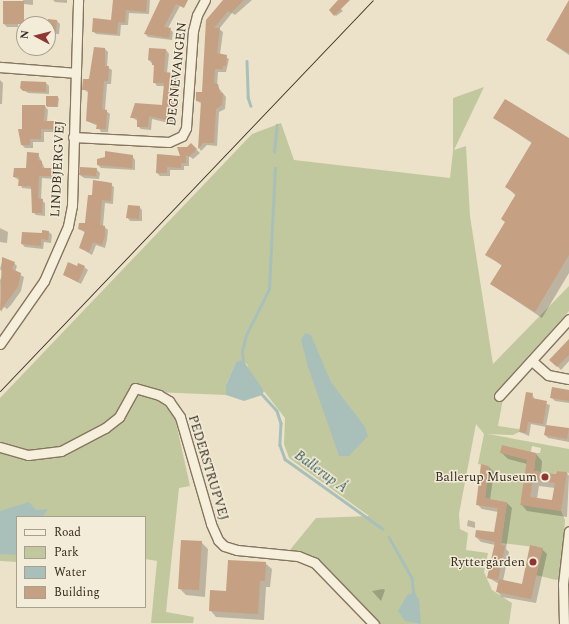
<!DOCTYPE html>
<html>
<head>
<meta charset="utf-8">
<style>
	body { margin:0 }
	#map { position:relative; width:569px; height:624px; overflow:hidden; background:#ebe2c9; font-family:Spectral,serif }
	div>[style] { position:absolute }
	.green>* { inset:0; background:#c2c89e }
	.water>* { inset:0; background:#a9c0ba }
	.shadow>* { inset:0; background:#0003 }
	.stream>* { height:2.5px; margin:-1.25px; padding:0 1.25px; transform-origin:1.25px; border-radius:1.25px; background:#a9c0ba }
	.building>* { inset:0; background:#c6a082 }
	.roads { filter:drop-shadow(1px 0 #86755f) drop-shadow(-1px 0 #86755f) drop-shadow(0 1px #86755f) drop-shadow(0 -1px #86755f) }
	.minor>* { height:9px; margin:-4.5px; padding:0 4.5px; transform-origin:4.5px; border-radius:4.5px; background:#f6efdc }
	.tram>* { height:1px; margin:-0.5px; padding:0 0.5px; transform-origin:0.5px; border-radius:0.5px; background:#382d21 }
	.dots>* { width:11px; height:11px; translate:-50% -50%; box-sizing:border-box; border:2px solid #f3ecd8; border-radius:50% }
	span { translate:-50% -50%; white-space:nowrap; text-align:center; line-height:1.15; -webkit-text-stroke:3px #f3ecd8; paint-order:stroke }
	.street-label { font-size:13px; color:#382d21 }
	.poi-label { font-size:13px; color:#382d21 }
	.right { translate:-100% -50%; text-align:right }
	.water-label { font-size:14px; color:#325654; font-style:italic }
	.legend { position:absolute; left:16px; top:516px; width:130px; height:92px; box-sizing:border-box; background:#f3ecd8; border:1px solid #a8a08f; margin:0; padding:5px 7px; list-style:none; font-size:12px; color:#382d21 }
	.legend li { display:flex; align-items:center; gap:8px; height:20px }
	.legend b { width:20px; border:1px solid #a8a08f }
	.north { position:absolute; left:16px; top:16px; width:40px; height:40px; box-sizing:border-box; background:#f3ecd8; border:1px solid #a8a08f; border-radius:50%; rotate:277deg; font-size:11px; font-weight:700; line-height:16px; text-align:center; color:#382d21 }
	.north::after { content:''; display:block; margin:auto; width:14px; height:18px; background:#8f3634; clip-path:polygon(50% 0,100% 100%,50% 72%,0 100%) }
</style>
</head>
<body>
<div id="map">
	<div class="green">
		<i style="clip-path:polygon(484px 87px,454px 150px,466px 146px,470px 216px,493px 364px,569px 286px,569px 311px,494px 394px,503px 399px,498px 426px,519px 429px,519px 432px,513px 435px,488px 434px,569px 449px,569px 473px,557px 471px,556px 474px,534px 471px,536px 453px,540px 453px,541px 448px,532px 446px,520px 504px,561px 511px,565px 520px,561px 577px,556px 580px,536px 575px,542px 548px,501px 543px,507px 502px,485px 498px,489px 466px,478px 464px,484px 434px,476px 424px,459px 514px,460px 529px,468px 533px,466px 550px,488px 553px,484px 572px,492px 590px,512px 603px,509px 624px,379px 624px,312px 555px,285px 556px,316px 518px,369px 516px,289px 458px,284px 444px,285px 418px,249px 372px,247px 364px,236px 362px,226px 385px,226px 395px,154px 392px,175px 418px,190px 486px,179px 488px,166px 612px,194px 617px,193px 623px,151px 623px,157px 561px,145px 559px,145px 517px,17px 517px,17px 562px,0 561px,0 398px,252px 134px,281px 123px,294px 160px,450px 178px,453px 151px,453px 98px)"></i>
	</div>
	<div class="water">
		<i style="clip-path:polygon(305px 333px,311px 335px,331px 382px,365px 427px,368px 436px,349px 456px,339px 456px,308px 367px,301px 340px)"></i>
		<i style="clip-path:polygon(243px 360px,264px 391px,262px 395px,244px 401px,226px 395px,226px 385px,236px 362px)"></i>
		<i style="clip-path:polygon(29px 502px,36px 510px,48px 509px,43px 517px,17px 517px,17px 555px,0 554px,0 511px)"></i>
		<i style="clip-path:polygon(414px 592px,419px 599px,421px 624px,405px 621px,398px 611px,407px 595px)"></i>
	</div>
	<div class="shadow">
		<i style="clip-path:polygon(23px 0,33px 0,33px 5px,24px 4px)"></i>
		<i style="clip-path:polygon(53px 0,67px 0,67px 3px,55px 2px)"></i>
		<i style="clip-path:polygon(114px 0,150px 0,149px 14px,129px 13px,128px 25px,121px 25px,120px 36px,96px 34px,93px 31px,112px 21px)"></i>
		<i style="clip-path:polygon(161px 0,172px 0,180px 6px,168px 28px,173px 32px,172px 40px,148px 37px,145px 33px)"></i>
		<i style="clip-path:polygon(225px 0,252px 0,235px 15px,232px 13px,219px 29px,223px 32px,220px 54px,229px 59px,226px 72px,218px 72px,217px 86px,226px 97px,225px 109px,219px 112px,217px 146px,207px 145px,201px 151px,199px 148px,202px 104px,197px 101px,203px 93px,207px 20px)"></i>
		<i style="clip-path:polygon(569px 1px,569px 55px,547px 40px)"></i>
		<i style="clip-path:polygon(335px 4px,343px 11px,336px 16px,330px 10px)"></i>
		<i style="clip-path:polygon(18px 5px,18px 27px,7px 27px,4px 24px)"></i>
		<i style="clip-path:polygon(29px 19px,57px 21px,60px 24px,59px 34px,48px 34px,48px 24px,29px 24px)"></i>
		<i style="clip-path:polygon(105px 49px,108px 52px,107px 67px,112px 70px,111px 84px,107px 84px,105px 110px,110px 114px,108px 132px,101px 132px,98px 126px,87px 121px,89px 93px,83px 89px)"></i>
		<i style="clip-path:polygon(166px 50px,169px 54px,167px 73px,175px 74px,178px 77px,178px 106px,173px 124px,152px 119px,151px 130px,141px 129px,138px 126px,138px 121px,131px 117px,162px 106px,165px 86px,157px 86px,154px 82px,155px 67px,149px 60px)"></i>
		<i style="clip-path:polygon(0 80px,3px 83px,2px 104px,0 104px)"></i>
		<i style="clip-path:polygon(22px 82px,46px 83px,49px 86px,49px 94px,28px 93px,21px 88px)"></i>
		<i style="clip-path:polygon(47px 97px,59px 98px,58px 107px,47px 107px)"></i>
		<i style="clip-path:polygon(45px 106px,48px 110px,47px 122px,56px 122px,60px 125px,59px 132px,44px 132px,44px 142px,33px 142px,33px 148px,25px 148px,21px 144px,23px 130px)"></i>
		<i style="clip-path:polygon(495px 118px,569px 139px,569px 273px,542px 318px,491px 284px,502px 266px,487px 254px,506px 223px,516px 196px,507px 187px,533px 144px)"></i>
		<i style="clip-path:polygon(191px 144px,200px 153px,193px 159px,189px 156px,189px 166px,184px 166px,184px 170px,170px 170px,170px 176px,160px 176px,157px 173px,181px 157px)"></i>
		<i style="clip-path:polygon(38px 154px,45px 169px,57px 172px,56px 179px,42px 178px,41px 200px,45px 203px,45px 216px,36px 215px,33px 212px,32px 189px,22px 188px,19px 180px,14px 177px,27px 169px)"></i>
		<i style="clip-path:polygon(132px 156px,135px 160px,135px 170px,101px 168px,98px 165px)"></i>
		<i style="clip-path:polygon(96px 169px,100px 173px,99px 179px,84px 178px,80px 175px)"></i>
		<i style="clip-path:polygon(94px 181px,107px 182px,114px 187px,113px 204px,105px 203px,103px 226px,108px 230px,107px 240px,105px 248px,96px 245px,92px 255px,80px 248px,86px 233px,79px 229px,86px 224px,93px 196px)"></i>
		<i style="clip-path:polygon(139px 207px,142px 210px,142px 221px,130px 221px,127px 217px)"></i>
		<i style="clip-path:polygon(0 228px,8px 232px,7px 243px,0 242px)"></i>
		<i style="clip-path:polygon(49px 232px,52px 235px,51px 243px,44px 242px,43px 249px,25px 247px,22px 244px)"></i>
		<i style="clip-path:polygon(3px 258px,14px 263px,17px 266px,15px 272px,24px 277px,21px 291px,11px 305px,7px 309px,4px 307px,1px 312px,0 280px,4px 273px,0 269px)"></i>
		<i style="clip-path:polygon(77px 267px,84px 267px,88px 270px,81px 284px,64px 275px)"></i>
		<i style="clip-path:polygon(569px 344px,569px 361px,561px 370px,551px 360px)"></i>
		<i style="clip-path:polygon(569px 391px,569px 403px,555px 401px,551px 397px)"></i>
		<i style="clip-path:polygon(532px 394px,535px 400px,550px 405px,546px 426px,569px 429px,569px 442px,548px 438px,545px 435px,546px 427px,531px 424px,529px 436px,520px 432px)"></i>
		<i style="clip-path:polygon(evenodd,503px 446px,536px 454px,542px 461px,541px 473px,557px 475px,567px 473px,569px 476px,567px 517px,527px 511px,521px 504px,527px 464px,508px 459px,501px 452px,503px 446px,539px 486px,555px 488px,553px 502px,537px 499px,539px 486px)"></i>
		<i style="clip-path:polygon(489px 467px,494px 472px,490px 500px,507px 503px,512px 508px,506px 549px,509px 552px,503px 581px,523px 585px,542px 549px,547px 554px,536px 603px,502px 597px,497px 591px,499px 584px,489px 578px,495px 545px,481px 542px,476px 537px,495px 533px,498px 512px,482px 509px,477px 504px)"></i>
		<i style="clip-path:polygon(468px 520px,475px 522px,475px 528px,467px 526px)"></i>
		<i style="clip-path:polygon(201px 542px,208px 549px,205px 597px,186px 595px,179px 588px)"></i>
		<i style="clip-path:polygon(265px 563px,272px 569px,270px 587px,266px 587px,264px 620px,216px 617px,210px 610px,227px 592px)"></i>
		<i style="clip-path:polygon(383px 589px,385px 590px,381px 601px,372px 591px)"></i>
	</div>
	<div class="stream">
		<i style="left:247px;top:61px;width:36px;rotate:88deg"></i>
		<i style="left:248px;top:97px;width:9px;rotate:72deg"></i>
		<i style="left:274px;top:152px;width:27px;rotate:-84deg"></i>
		<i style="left:243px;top:363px;width:12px;rotate:-95deg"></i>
		<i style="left:242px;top:351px;width:16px;rotate:-76deg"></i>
		<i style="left:246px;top:335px;width:51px;rotate:-63.4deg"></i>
		<i style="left:269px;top:289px;width:121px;rotate:-87.2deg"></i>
		<i style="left:260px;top:392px;width:25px;rotate:48deg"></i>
		<i style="left:277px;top:411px;width:13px;rotate:72deg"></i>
		<i style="left:281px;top:423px;width:22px;rotate:93deg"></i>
		<i style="left:280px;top:445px;width:15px;rotate:70deg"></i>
		<i style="left:285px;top:459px;width:120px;rotate:35.5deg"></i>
		<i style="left:389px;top:537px;width:47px;rotate:60.7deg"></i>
		<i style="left:412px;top:578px;width:16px;rotate:83deg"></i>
	</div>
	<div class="building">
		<i style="clip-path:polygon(113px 0,147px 0,146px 12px,126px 10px,125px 23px,118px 22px,117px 34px,92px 32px,93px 18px,111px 20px)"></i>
		<i style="clip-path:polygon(160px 0,188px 0,184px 8px,176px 4px,164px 27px,171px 28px,169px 38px,144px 34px)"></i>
		<i style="clip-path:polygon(223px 0,244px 0,231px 13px,228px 11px,214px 28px,220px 28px,217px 53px,227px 55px,226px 66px,223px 66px,223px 69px,215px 69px,214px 83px,218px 84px,220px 93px,223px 93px,222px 105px,216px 109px,214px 143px,203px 143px,198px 149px,201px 101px,196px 101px,196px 92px,202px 92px,206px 20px)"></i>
		<i style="clip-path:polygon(338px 0,350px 0,334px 16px,329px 10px)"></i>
		<i style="clip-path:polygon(569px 0,569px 53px,546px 40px)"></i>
		<i style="clip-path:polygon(3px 1px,24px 1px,24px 24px,3px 24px)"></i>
		<i style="clip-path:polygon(48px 19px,57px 20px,56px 31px,48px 31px)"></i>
		<i style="clip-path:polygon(94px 47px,105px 48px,105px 66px,109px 66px,108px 81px,104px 81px,102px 109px,107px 110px,106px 129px,96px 129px,97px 124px,86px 121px,88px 90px,82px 90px,83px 79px,89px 79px)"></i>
		<i style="clip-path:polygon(149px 48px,166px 49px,164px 72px,175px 73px,175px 102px,170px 121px,149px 116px,148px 127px,137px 127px,137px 118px,130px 118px,135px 103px,162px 105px,164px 83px,153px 83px,154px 65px,152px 65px,152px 61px,148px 60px)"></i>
		<i style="clip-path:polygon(21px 81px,46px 82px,46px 92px,23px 91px,20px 88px)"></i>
		<i style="clip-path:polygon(46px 96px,58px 96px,57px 107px,46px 106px)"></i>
		<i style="clip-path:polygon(505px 99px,569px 138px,569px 255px,535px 312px,490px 284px,502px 265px,485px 255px,505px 222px,501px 219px,516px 194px,505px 187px,532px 142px,493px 118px)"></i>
		<i style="clip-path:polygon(22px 105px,45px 105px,44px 121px,57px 121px,56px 129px,41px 129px,41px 139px,30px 139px,30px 145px,21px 145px,18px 129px,22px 129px)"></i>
		<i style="clip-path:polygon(191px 143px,197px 149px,189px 157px,186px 155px,186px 163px,181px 163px,181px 168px,167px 167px,167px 173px,156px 173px,157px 154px,180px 156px,177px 147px,187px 147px)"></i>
		<i style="clip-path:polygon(105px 151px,133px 155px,132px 168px,97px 165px,97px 159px,105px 157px)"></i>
		<i style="clip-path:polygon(27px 152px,39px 153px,38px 160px,42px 161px,42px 168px,54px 168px,54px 176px,39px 176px,38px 198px,43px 199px,42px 213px,32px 213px,31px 186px,18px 186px,19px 177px,13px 177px,14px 168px,26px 168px)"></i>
		<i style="clip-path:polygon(80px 167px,97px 168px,96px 176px,79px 175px)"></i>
		<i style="clip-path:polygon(93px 180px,112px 183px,111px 201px,102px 200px,100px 225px,105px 226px,105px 236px,102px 245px,93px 242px,89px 252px,79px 248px,85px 231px,78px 229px,79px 223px,85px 223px,88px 195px,92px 195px)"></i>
		<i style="clip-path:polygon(128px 205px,140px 206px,139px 219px,126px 218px)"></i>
		<i style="clip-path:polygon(42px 230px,49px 231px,48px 240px,41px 239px,41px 246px,21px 244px,22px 232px,42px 233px)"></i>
		<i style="clip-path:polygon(2px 257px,15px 262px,12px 269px,21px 273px,18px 287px,0 311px)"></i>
		<i style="clip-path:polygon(68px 262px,77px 266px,78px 263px,85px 266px,78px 282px,63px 275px)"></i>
		<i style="clip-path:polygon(569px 339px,569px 355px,557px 367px,549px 360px)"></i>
		<i style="clip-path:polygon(552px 387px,569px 390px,569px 401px,550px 398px)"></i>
		<i style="clip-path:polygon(526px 392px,533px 393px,532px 398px,547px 401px,543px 424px,528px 422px,526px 433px,519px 432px)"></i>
		<i style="clip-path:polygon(546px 425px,569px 428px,567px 439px,544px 435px)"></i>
		<i style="clip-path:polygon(evenodd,502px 445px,536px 453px,534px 471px,556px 474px,557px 471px,567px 472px,561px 511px,520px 505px,527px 460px,500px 453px,502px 445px,533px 480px,555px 483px,552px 500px,530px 497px,533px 480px)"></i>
		<i style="clip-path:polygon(481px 464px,489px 466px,485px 498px,507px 502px,501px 545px,505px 546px,498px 580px,487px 578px,495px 542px,475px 537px,476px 530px,494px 532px,498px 508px,476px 505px)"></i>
		<i style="clip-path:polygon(181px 540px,202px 541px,199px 590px,178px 589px)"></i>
		<i style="clip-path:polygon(530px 545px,543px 548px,531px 599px,496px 592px,499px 579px,522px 584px)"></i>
		<i style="clip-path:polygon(228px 560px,266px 562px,265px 581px,260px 581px,258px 614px,209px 611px,210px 590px,226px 591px)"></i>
	</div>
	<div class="roads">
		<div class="minor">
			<i style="left:0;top:67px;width:76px;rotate:4.5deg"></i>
			<i style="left:73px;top:137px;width:96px;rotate:3deg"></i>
			<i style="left:169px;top:142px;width:14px;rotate:-25deg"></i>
			<i style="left:182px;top:136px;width:9px;rotate:-63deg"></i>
			<i style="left:186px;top:128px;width:97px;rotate:-85.9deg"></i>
			<i style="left:193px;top:31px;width:16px;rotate:-76deg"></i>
			<i style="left:197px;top:15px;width:17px;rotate:-62deg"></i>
			<i style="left:0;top:344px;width:77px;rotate:-55.1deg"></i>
			<i style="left:44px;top:281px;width:60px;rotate:-66.4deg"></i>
			<i style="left:68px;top:226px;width:21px;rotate:-79deg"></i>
			<i style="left:72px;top:205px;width:205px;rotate:-88.3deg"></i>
			<i style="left:532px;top:361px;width:21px;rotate:41deg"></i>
			<i style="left:548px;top:375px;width:21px;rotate:11deg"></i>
			<i style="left:499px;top:396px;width:104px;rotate:-47.7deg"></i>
			<i style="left:0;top:447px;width:29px;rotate:16deg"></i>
			<i style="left:28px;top:455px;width:33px;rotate:-7deg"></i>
			<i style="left:61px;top:451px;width:50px;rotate:-27.6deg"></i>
			<i style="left:105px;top:428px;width:18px;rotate:-38deg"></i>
			<i style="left:119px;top:417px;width:33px;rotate:-61deg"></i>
			<i style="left:135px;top:388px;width:25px;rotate:16deg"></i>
			<i style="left:159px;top:395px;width:12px;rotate:31deg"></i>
			<i style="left:169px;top:401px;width:19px;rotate:55deg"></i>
			<i style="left:180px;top:417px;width:111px;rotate:73.8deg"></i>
			<i style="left:211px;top:524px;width:17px;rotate:66deg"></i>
			<i style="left:218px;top:540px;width:8px;rotate:45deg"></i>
			<i style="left:224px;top:546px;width:14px;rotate:17deg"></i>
			<i style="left:237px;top:550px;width:61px;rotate:5.6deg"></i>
			<i style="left:298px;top:556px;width:18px;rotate:22deg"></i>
			<i style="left:315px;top:563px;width:85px;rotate:46deg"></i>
			<i style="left:564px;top:624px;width:40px;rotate:-91.4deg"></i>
			<i style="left:563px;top:584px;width:53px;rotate:-83.5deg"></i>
		</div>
	</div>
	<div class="tram">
		<i style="left:0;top:391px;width:540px;rotate:-46.35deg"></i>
	</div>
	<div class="dots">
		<i style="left:545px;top:477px;background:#8f3634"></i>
		<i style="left:533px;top:562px;background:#8f3634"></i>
	</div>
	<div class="street-label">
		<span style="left:177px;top:74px;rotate:-84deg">DEGNEVANGEN</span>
		<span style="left:58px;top:169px;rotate:-87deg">LINDBJERGVEJ</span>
		<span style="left:208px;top:468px;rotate:73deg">PEDERSTRUPVEJ</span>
	</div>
	<div class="poi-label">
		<span class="right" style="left:537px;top:477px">Ballerup Museum</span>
		<span class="right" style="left:525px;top:562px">Ryttergården</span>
	</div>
	<div class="water-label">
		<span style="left:321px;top:472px;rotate:36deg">Ballerup Å</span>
	</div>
	<ul class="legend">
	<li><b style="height:5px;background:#f6efdc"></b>Road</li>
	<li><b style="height:11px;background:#c2c89e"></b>Park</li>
	<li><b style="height:11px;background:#a9c0ba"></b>Water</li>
	<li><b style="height:11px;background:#c6a082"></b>Building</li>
	</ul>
	<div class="north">N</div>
</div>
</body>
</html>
